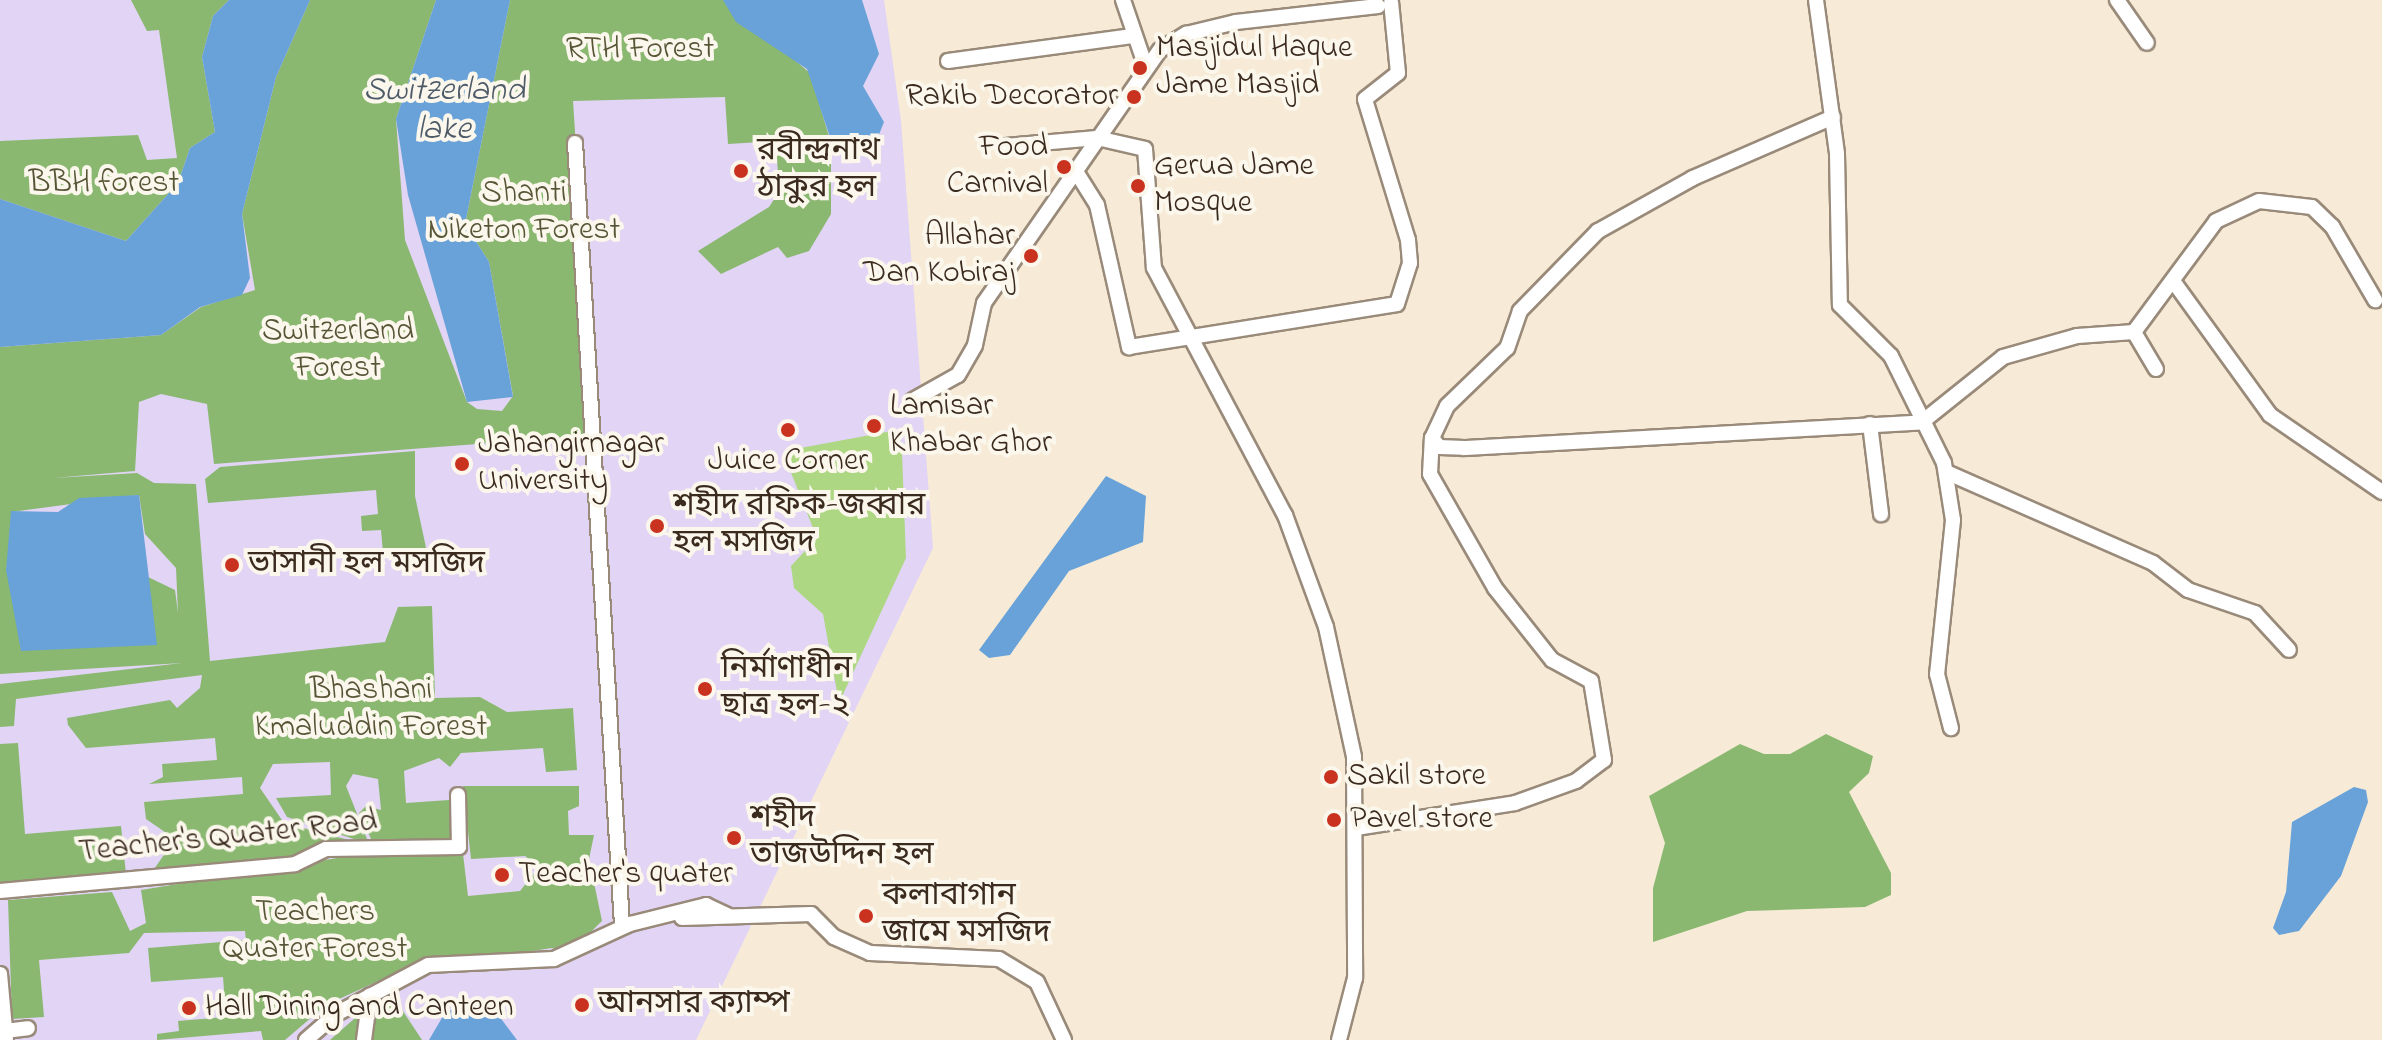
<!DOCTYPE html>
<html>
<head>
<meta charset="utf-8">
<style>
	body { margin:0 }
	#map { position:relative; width:2382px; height:1040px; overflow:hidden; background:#f7ebd7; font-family:"Indie Flower","Noto Sans Bengali",sans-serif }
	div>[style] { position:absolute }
	.built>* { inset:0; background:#e1d4f4 }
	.green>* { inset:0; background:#add783 }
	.forest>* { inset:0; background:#8ab871 }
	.water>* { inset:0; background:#69a2d8 }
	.roads { filter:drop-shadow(2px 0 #998a7a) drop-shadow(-2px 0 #998a7a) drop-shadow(0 2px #998a7a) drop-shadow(0 -2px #998a7a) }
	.minor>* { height:14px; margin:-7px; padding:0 7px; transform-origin:7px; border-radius:7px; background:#fff }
	.dots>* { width:22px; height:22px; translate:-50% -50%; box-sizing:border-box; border:4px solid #fbf7ec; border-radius:50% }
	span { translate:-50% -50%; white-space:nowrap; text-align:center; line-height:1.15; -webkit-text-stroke:8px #fbf7ec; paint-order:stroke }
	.park-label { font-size:32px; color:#585537 }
	.poi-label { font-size:32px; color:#3b2a1e }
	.left { translate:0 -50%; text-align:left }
	.right { translate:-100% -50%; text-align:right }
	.street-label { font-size:32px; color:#3b2a1e }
	.water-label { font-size:34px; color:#4d5a68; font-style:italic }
</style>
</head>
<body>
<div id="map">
	<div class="built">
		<i style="clip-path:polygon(0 0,884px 0,901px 121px,933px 548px,696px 1040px,0 1040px)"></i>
	</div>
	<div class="green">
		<i style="clip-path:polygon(892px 431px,902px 453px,906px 558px,839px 703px,823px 614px,794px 588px,791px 566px,817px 538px,788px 465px,795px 449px)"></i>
	</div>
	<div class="forest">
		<i style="clip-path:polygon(131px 0,229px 0,213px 16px,202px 57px,215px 132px,190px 148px,178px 183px,126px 241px,0 199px,0 141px,138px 135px,147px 160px,177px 158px,159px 30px,147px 31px)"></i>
		<i style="clip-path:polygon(evenodd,310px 0,436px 0,396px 119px,405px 240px,467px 402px,477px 409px,502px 411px,513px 396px,489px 262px,465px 224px,510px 0,723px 0,810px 73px,831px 143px,831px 214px,809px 251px,787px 258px,778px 247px,721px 274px,698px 251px,769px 207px,779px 192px,776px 141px,728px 144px,725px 97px,573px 101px,595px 435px,214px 464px,207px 404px,161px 394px,139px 402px,135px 471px,53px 478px,137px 473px,154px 483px,196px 484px,210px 661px,385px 642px,398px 607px,432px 606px,435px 698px,480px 697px,507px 712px,573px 708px,577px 770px,546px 772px,543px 748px,461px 753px,450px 767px,439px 758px,404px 771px,406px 803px,449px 800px,451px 838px,373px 843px,359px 813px,366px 806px,381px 810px,378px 779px,353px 774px,346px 786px,369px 844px,287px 817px,276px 798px,331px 795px,330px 762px,273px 764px,260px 788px,284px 823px,364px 844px,294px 859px,152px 872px,175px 839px,146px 819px,144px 802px,243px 794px,242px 777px,149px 784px,163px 777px,162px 764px,217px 760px,215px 738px,86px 748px,68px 725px,67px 718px,170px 700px,177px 708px,200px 688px,202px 675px,16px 699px,14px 726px,0 727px,0 684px,182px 663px,0 674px,0 347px,161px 335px,201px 307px,255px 290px,242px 214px,276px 77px,310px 0,139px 495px,145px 534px,176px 568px,178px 613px,175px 590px,148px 577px,156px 645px,11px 512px,139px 495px)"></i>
		<i style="clip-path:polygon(415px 451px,415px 496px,428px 557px,392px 557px,383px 552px,381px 530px,362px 531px,361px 516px,378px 514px,376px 490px,208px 503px,205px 479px,220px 467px)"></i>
		<i style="clip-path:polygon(1826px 734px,1873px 756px,1869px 773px,1849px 792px,1891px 873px,1891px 895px,1865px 907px,1747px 911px,1653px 942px,1653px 888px,1665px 843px,1649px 796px,1740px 744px,1764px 754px,1790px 754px)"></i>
		<i style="clip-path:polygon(18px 743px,25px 834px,121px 826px,126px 874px,0 886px,0 744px)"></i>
		<i style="clip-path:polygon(463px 786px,579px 786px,579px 806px,568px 811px,569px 835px,594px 835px,589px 859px,602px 921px,568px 954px,552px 948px,400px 971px,326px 1005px,285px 1040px,263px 1040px,261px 1031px,157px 1040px,157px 1034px,179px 1031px,178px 1021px,226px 1017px,223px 977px,151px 982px,148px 948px,246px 940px,245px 931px,144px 933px,129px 953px,39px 960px,44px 1017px,12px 1019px,8px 900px,112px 892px,130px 931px,146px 923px,141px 890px,337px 858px,425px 855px,463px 854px,468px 896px,520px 891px,539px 867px,525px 856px,471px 859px)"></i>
		<i style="clip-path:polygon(378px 998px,395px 999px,422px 1040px,330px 1040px)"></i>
	</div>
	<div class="water">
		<i style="clip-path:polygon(229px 0,310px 0,276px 77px,242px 214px,250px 278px,242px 295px,200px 307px,161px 335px,0 347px,0 199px,126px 241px,178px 183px,190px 148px,215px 132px,202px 57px,213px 16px)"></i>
		<i style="clip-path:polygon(436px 0,510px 0,465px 224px,489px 262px,513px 397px,467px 402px,408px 195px,396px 119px)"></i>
		<i style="clip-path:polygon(723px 0,862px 0,879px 54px,863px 86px,884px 122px,878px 137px,856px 149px,833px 146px,807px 69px,736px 22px)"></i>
		<i style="clip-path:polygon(1106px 476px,1146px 496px,1143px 542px,1069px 571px,1010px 655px,989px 658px,979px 650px)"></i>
		<i style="clip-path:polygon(139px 495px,157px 645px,21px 651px,6px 570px,11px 511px,58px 512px,79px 498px)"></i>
		<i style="clip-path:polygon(2354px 787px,2366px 790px,2368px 802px,2341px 876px,2299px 931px,2279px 935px,2273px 928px,2286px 892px,2292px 822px)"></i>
		<i style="clip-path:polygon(490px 1004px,517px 1040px,429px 1040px,446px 1011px)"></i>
	</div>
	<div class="roads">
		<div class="minor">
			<i style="left:1123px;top:0;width:71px;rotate:71.1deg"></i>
			<i style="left:1816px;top:0;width:155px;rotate:82.2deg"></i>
			<i style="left:1837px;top:154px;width:151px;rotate:88.9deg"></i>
			<i style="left:1840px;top:305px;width:72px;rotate:45deg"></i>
			<i style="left:1891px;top:356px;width:119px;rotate:63.6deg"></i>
			<i style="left:1944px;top:463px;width:58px;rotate:81deg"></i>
			<i style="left:1953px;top:520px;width:155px;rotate:95.9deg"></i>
			<i style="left:1937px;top:674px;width:56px;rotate:75.5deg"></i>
			<i style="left:2117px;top:0;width:52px;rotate:55.1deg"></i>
			<i style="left:948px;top:61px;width:188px;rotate:-7.7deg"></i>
			<i style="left:1833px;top:117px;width:153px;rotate:156.5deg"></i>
			<i style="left:1693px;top:178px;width:109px;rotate:150.8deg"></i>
			<i style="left:1598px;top:231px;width:112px;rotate:134.3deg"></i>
			<i style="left:1520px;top:311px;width:39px;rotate:109deg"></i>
			<i style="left:1507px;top:348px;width:83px;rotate:136deg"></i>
			<i style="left:1447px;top:406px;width:35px;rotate:115deg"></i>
			<i style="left:1432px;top:438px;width:11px;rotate:52deg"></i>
			<i style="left:1439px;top:447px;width:25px;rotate:2deg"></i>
			<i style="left:1464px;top:448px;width:459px;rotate:-3.2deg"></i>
			<i style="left:1922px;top:422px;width:104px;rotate:-38.7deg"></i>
			<i style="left:2003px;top:357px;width:77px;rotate:-15.8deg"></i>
			<i style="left:2077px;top:336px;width:57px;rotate:-4deg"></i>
			<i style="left:2134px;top:332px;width:43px;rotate:59.3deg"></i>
			<i style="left:575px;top:143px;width:784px;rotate:86.56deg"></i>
			<i style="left:622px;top:926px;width:87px;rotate:-14deg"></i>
			<i style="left:706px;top:905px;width:23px;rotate:25deg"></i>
			<i style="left:1006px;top:146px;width:91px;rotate:-5deg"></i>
			<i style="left:1097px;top:138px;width:49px;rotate:12.9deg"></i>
			<i style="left:1145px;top:149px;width:119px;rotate:85.7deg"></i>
			<i style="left:1154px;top:268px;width:280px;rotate:62.1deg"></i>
			<i style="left:1285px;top:515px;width:119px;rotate:69.9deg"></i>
			<i style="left:1326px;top:627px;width:133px;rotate:77.8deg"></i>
			<i style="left:1354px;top:757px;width:221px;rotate:89.7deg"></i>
			<i style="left:1355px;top:978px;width:64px;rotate:104.5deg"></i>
			<i style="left:1075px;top:170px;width:41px;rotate:57.8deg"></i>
			<i style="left:1097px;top:205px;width:146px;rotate:77.3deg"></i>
			<i style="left:1129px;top:347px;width:271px;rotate:-9.1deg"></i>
			<i style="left:1397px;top:304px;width:43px;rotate:-72.4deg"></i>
			<i style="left:1410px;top:263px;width:23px;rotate:-95deg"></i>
			<i style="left:1408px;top:240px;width:147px;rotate:-107deg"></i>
			<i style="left:1365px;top:99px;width:42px;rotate:-38.2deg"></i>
			<i style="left:1398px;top:73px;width:71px;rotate:-95.6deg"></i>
			<i style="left:2176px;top:285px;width:160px;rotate:54.1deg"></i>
			<i style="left:2270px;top:415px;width:136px;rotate:34.5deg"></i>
			<i style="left:2134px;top:332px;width:138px;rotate:-53.5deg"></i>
			<i style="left:2216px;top:221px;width:47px;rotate:-24.9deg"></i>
			<i style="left:2259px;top:201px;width:53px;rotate:6.5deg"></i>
			<i style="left:2312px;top:207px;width:28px;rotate:44deg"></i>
			<i style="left:2332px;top:226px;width:86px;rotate:59.8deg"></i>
			<i style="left:913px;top:400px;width:51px;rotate:-29.1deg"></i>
			<i style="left:958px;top:375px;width:34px;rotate:-60deg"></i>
			<i style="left:975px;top:345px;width:43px;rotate:-77.9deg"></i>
			<i style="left:984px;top:303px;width:308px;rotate:-55.2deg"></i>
			<i style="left:1160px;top:50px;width:31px;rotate:-32deg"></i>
			<i style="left:1186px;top:34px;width:51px;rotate:-13.5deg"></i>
			<i style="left:1236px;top:22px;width:143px;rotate:-6.4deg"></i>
			<i style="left:1870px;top:424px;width:91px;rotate:83deg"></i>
			<i style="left:1946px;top:472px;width:226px;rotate:23.7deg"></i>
			<i style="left:2153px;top:563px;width:44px;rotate:37.6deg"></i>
			<i style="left:2188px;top:590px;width:71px;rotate:18.9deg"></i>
			<i style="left:2255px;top:613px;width:50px;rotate:47.4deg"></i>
			<i style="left:1356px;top:828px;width:161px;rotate:-8.9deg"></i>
			<i style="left:1515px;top:803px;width:65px;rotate:-19.8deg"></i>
			<i style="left:1576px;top:781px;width:35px;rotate:-37deg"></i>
			<i style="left:1604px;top:760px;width:80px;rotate:-99.3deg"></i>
			<i style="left:1591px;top:681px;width:44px;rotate:-151.7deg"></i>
			<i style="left:1552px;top:660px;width:92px;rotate:-128.4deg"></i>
			<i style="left:1495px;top:588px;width:131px;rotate:-119.7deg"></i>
			<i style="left:1430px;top:474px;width:36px;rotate:-87deg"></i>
			<i style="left:0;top:891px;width:296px;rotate:-5.2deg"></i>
			<i style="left:295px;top:864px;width:34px;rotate:-26deg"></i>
			<i style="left:326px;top:849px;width:133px;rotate:-0.9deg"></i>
			<i style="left:459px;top:847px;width:52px;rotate:-91.1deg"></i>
			<i style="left:682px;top:918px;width:129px;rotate:-1.8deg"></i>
			<i style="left:811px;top:914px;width:33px;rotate:45deg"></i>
			<i style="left:834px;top:937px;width:39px;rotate:24deg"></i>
			<i style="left:870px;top:953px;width:129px;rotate:2.7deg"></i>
			<i style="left:999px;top:959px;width:44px;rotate:31.2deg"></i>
			<i style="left:1037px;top:982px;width:64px;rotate:65deg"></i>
			<i style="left:0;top:974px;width:66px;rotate:84.8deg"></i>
			<i style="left:5px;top:1031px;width:23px;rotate:-7deg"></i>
			<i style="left:306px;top:1040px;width:40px;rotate:-41deg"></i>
			<i style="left:336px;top:1014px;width:104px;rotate:-28deg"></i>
			<i style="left:428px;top:965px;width:126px;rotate:-2.7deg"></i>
			<i style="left:554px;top:959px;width:84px;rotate:-24.7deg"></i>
			<i style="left:364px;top:1040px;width:45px;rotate:-82.4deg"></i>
		</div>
	</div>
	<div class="dots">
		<i style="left:1140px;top:68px;background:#c8321e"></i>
		<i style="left:1134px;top:97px;background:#c8321e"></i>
		<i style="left:1064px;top:167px;background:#c8321e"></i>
		<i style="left:741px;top:171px;background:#c8321e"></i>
		<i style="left:1138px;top:186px;background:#c8321e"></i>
		<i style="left:1031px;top:256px;background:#c8321e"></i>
		<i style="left:874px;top:426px;background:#c8321e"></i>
		<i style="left:788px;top:430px;background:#c8321e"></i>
		<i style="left:462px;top:464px;background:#c8321e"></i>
		<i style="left:657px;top:526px;background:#c8321e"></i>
		<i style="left:232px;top:565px;background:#c8321e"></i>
		<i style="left:705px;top:689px;background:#c8321e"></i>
		<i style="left:1331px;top:777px;background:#c8321e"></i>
		<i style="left:1334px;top:820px;background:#c8321e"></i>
		<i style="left:734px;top:838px;background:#c8321e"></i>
		<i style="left:502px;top:875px;background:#c8321e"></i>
		<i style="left:866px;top:916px;background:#c8321e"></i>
		<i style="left:582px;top:1005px;background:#c8321e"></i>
		<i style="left:189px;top:1008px;background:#c8321e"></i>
	</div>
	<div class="park-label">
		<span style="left:640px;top:50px">RTH Forest</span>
		<span style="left:104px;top:184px">BBH forest</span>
		<span style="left:524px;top:213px">Shanti<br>Niketon Forest</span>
		<span style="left:338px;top:351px">Switzerland<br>Forest</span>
		<span style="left:371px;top:710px">Bhashani<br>Kmaluddin Forest</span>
		<span style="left:315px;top:932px">Teachers<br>Quater Forest</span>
	</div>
	<div class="poi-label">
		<span class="left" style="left:1156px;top:68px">Masjidul Haque<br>Jame Masjid</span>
		<span class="right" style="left:1118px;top:97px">Rakib Decorator</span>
		<span class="right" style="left:1048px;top:167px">Food<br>Carnival</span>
		<span class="left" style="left:757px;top:171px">রবীন্দ্রনাথ<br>ঠাকুর হল</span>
		<span class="left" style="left:1154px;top:186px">Gerua Jame<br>Mosque</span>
		<span class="right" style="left:1015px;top:256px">Allahar<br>Dan Kobiraj</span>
		<span class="left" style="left:890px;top:426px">Lamisar<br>Khabar Ghor</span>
		<span class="left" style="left:478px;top:464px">Jahangirnagar<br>University</span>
		<span style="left:788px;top:462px">Juice Corner</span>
		<span class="left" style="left:673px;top:526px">শহীদ রফিক-জব্বার<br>হল মসজিদ</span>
		<span class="left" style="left:248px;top:565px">ভাসানী হল মসজিদ</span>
		<span class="left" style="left:721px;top:689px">নির্মাণাধীন<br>ছাত্র হল-২</span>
		<span class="left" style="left:1347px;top:777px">Sakil store</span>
		<span class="left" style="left:750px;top:838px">শহীদ<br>তাজউদ্দিন হল</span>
		<span class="left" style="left:1350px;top:820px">Pavel store</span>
		<span class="left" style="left:518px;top:875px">Teacher's quater</span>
		<span class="left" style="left:882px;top:916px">কলাবাগান<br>জামে মসজিদ</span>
		<span class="left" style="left:598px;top:1005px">আনসার ক্যাম্প</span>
		<span class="left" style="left:205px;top:1008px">Hall Dining and Canteen</span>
	</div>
	<div class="street-label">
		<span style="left:228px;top:838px;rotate:-6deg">Teacher's Quater Road</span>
	</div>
	<div class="water-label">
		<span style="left:444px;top:111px">Switzerland<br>lake</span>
	</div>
</div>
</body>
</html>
